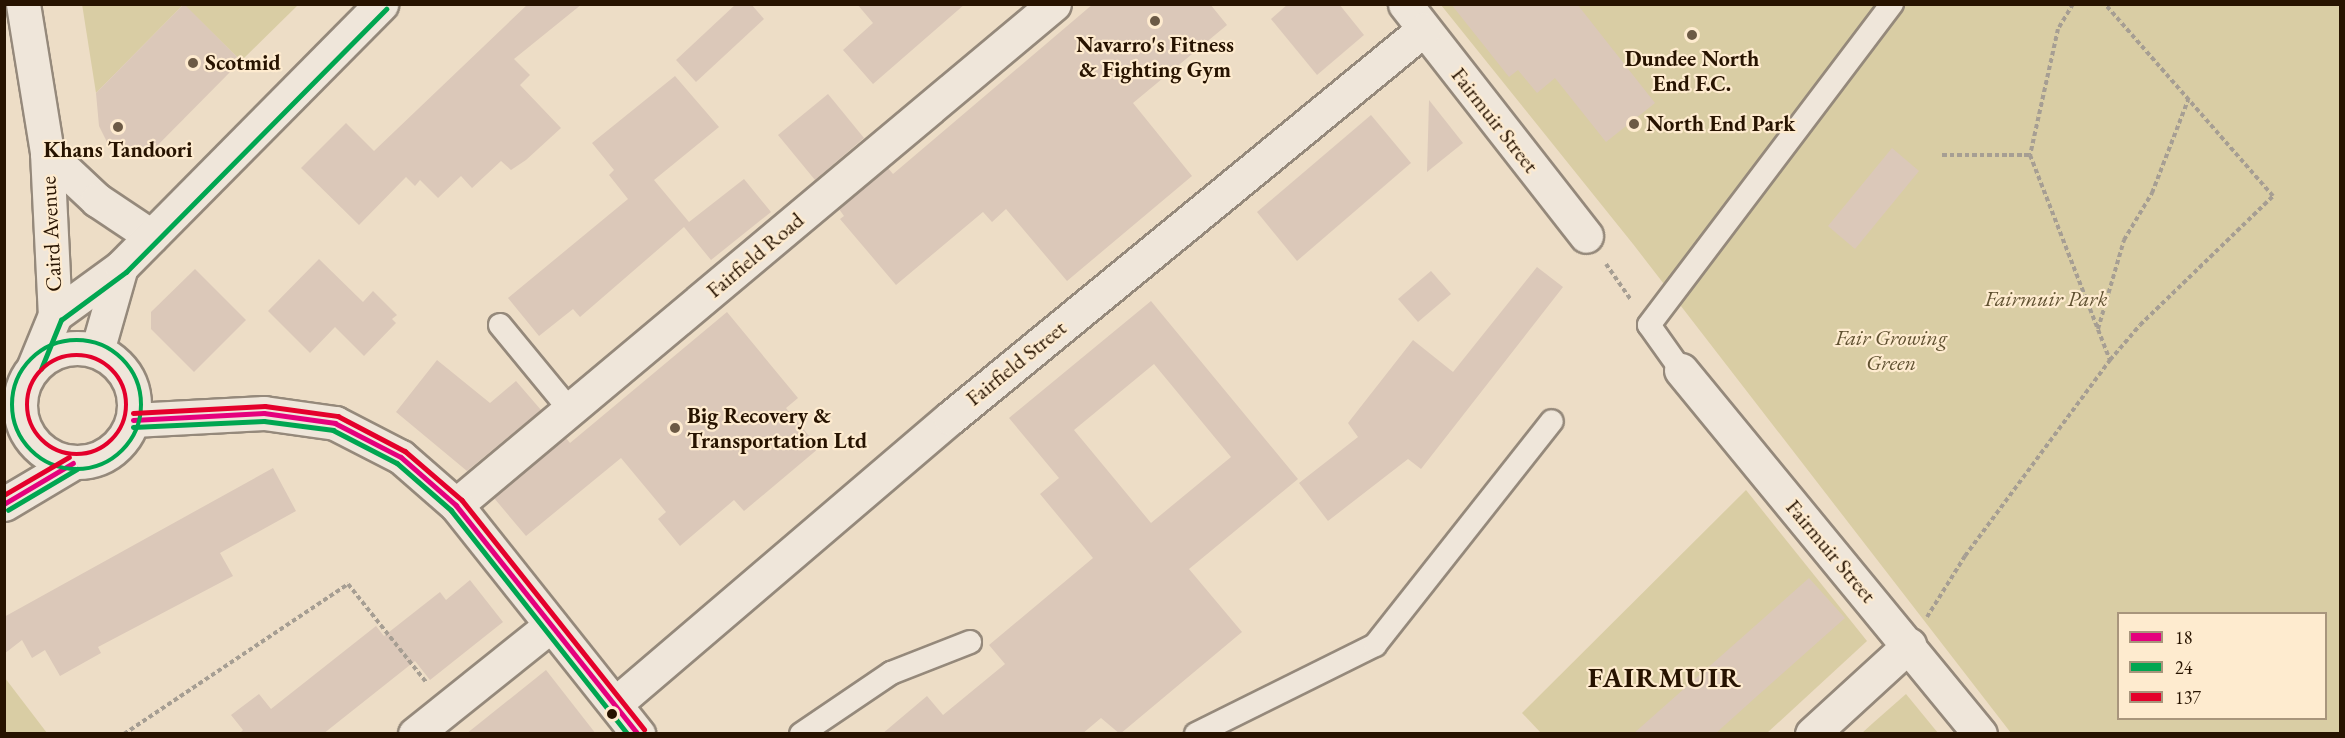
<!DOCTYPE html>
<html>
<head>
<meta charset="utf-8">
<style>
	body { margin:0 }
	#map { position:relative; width:2345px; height:738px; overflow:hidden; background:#edddc6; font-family:"EB Garamond",serif }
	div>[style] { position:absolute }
	.green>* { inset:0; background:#d9cda4 }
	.building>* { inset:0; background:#dbc8b9 }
	.path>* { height:4px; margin-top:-2px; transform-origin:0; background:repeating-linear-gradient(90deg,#a69e93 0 4.5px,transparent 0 7.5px) }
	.roads { filter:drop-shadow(2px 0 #95897b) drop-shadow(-2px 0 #95897b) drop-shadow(0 2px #95897b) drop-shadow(0 -2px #95897b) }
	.service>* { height:22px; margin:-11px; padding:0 11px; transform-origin:11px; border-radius:11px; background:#efe6da }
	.minor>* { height:33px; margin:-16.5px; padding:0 16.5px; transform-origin:16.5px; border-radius:16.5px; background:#efe6da }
	.tertiary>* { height:33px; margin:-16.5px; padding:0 16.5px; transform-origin:16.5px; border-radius:16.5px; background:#efe6da }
	.tertiary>.ring { margin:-16.5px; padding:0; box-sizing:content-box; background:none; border:33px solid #efe6da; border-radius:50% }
	.bus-1>* { height:4.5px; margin:-2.25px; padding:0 2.25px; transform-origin:2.25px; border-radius:2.25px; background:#e5007d }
	.bus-2>* { height:4.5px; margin:-2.25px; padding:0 2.25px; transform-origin:2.25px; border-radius:2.25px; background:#00a651 }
	.bus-2>.ring { margin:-2.25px; padding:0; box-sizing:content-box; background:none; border:4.5px solid #00a651; border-radius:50% }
	.bus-3>* { height:4.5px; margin:-2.25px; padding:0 2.25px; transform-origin:2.25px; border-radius:2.25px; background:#e4002b }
	.bus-3>.ring { margin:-2.25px; padding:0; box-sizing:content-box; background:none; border:4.5px solid #e4002b; border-radius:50% }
	.dots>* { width:16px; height:16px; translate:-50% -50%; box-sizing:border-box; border:3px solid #feebcf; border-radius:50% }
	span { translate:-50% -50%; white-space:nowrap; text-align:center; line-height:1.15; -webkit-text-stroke:4.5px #feebcf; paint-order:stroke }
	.poi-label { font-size:22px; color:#271300; font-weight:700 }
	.left { translate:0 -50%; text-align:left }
	.street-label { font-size:22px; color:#271300 }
	.park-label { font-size:22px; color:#5f5030; font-style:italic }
	.district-label { font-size:28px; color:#271300; font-weight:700; letter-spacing:1.5px }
	.frame { position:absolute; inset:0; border:6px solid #271300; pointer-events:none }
	.legend { position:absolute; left:2117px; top:612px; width:210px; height:108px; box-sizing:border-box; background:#feebcf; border:2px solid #a8957c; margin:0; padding:8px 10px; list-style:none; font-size:18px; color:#271300 }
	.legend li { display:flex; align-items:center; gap:12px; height:30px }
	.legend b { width:30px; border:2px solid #a8957c }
</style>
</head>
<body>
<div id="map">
	<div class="green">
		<i style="clip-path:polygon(82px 4px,183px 4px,183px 5px,96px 93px)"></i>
		<i style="clip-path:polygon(184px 5px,298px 5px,241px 61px)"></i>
		<i style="clip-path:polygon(evenodd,1441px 5px,2340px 5px,2340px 733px,2011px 733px,1633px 244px,1441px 5px,2118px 614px,2326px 614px,2326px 718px,2118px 718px,2118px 614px)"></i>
		<i style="clip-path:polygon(1746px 490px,1867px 641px,1767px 733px,1541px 733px,1522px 713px)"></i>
		<i style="clip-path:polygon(5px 678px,47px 733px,5px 733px)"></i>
		<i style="clip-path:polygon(1906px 694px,1938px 733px,1862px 733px,1873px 723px)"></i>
	</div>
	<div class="building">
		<i style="clip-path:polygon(184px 4px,241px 61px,145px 158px,121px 153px,107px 142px,99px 126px,96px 93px)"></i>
		<i style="clip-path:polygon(528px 4px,582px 4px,514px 59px,530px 75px,520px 85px,561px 128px,526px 160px,511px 170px,501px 161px,472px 188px,461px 176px,438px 198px,420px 180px,415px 186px,406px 177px,359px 225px,301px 168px,346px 123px,374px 151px)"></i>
		<i style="clip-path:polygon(736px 4px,751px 4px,764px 19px,696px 82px,676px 60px)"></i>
		<i style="clip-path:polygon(857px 4px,965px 4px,873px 84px,843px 50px,873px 23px)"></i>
		<i style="clip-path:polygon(1093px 4px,1210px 4px,1227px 25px,1133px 103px,1192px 176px,1067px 281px,1006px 209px,992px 222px,983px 212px,896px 285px,840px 219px,844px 216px,839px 209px,888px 168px,893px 174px)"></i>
		<i style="clip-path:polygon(1288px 4px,1339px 4px,1364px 35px,1317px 75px,1271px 19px)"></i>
		<i style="clip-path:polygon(1451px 4px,1577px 4px,1655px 103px,1606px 142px,1555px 78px,1537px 93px,1518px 70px,1509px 77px)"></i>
		<i style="clip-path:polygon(675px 76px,719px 127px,654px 180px,689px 222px,744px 179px,771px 212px,711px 260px,684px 227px,580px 317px,573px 309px,539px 336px,508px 298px,628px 199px,609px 175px,614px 170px,592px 143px)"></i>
		<i style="clip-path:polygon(828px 94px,864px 138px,815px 180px,778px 135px)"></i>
		<i style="clip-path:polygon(1429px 100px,1463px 143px,1427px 172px)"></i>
		<i style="clip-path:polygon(1371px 115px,1411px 163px,1297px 261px,1257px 212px)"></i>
		<i style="clip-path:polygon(1892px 148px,1919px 171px,1855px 249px,1828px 226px)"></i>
		<i style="clip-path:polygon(319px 259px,363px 302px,373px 291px,397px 315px,392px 319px,396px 323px,364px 356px,335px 327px,310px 353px,268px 311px)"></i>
		<i style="clip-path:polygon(1537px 267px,1563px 287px,1421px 469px,1408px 459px,1328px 521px,1299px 483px,1358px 437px,1348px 423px,1413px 340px,1453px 372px)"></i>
		<i style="clip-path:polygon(195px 269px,246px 320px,194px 372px,151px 329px,151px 312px)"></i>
		<i style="clip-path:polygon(1431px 271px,1451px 294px,1418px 322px,1398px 299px)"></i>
		<i style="clip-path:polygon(evenodd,1151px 301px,1298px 479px,1189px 569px,1242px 632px,1120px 734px,1101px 718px,1082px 734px,882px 734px,927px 696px,943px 715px,1005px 664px,989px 645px,1093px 558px,1040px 494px,1059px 478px,1009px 418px,1151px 301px,1154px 364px,1231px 457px,1151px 523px,1074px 430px,1154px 364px)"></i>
		<i style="clip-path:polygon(727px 312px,798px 398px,786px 408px,819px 448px,744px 511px,734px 500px,680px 546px,658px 519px,666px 512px,621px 458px,526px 536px,494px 498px,566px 438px,570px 443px)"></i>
		<i style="clip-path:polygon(437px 360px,490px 403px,516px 381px,541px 410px,467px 471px,396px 412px)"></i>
		<i style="clip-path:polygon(273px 468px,296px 511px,220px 553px,233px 576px,98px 647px,101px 653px,60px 676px,45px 650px,32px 658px,22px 640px,4px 654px,4px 617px)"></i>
		<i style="clip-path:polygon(1809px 578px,1845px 618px,1756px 697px,1715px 734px,1633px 734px)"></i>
		<i style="clip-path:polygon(470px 580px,503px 622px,430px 680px,415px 661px,323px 734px,239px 734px,243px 730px,231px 715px,259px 694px,271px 709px,376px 626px,384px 636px,440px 592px,446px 600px)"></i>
		<i style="clip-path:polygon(546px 670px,596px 734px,466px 734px)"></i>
	</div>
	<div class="path">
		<i style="left:2073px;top:4px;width:29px;rotate:121deg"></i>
		<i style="left:2058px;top:29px;width:129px;rotate:102.5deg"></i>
		<i style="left:2030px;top:155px;width:220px;rotate:68.7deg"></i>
		<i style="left:1942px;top:155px;width:88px"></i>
		<i style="left:1606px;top:264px;width:44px;rotate:55.2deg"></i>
		<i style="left:2098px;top:329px;width:93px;rotate:-73.7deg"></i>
		<i style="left:2124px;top:240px;width:55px;rotate:-59.2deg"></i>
		<i style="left:2152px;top:193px;width:100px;rotate:-68.8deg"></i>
		<i style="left:1927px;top:617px;width:72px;rotate:-58.1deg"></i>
		<i style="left:1965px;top:556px;width:244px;rotate:-53.5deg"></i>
		<i style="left:2110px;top:360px;width:46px;rotate:-49.4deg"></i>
		<i style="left:2140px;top:325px;width:185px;rotate:-44.1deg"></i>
		<i style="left:2273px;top:196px;width:255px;rotate:-131.2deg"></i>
		<i style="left:124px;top:734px;width:270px;rotate:-33.8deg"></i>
		<i style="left:348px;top:584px;width:125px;rotate:51.5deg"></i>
	</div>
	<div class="roads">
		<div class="service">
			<i style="left:500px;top:325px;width:110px;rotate:50.5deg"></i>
			<i style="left:1681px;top:370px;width:55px;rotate:-125.4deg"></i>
			<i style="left:1649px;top:325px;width:403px;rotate:-52.9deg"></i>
			<i style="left:801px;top:734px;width:109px;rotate:-34.1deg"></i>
			<i style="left:891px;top:673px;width:85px;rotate:-21.4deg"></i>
			<i style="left:1196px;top:734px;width:200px;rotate:-26.4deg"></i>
			<i style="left:1375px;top:645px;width:285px;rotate:-51.7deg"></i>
		</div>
		<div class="minor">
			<i style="left:1405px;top:4px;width:294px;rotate:52deg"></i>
			<i style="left:1681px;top:370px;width:471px;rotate:50.6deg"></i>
			<i style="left:456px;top:505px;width:780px;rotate:-39.96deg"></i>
			<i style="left:615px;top:704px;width:440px;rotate:-40.5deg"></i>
			<i style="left:950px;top:418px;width:613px;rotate:-39.37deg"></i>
			<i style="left:415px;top:734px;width:174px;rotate:-38.7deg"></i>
			<i style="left:1812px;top:734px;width:132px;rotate:-42.5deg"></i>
		</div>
		<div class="tertiary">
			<i style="left:23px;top:4px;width:151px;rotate:80.8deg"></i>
			<i style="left:47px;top:153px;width:162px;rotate:87.2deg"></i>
			<i style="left:47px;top:153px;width:69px;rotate:43.2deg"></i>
			<i style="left:97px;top:200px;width:65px;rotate:33.7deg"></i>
			<i class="ring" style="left:20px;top:348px;width:81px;height:81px"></i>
			<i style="left:97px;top:351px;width:87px;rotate:-74.1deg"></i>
			<i style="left:34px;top:366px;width:55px;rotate:-67.6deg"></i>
			<i style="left:55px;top:315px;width:82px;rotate:-36deg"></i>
			<i style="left:121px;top:267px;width:370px;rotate:-45.3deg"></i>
			<i style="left:133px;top:420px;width:131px;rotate:-3.1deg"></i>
			<i style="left:264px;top:413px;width:72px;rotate:8deg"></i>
			<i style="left:335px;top:423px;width:74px;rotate:27.3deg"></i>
			<i style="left:401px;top:457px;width:73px;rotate:41.1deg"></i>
			<i style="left:456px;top:505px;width:293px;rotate:51.5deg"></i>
			<i style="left:4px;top:504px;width:80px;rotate:-30.7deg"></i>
		</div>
	</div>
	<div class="bus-1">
		<i style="left:133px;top:420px;width:131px;rotate:-3.1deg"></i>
		<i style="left:264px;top:413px;width:72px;rotate:8deg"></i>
		<i style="left:335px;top:423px;width:74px;rotate:27.3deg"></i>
		<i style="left:401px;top:457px;width:73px;rotate:41.1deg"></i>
		<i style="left:456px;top:505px;width:293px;rotate:51.5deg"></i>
		<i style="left:4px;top:504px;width:80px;rotate:-30.7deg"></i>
	</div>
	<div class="bus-2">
		<i class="ring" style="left:12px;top:340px;width:125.5px;height:125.5px"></i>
		<i style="left:41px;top:369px;width:53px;rotate:-67.8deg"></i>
		<i style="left:61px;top:320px;width:81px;rotate:-36.4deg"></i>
		<i style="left:126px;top:272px;width:370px;rotate:-45.3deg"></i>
		<i style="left:133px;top:427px;width:131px;rotate:-2.6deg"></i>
		<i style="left:264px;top:421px;width:70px;rotate:7.4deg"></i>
		<i style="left:333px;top:430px;width:72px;rotate:27.3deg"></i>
		<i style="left:397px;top:463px;width:72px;rotate:41deg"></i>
		<i style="left:451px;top:510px;width:285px;rotate:51.7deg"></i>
		<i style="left:8px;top:510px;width:80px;rotate:-30.7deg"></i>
	</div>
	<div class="bus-3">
		<i class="ring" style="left:27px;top:355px;width:95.5px;height:95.5px"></i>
		<i style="left:133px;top:413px;width:132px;rotate:-3deg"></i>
		<i style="left:265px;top:406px;width:74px;rotate:7.8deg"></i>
		<i style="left:338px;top:416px;width:76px;rotate:27.6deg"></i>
		<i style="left:405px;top:451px;width:75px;rotate:40.7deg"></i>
		<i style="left:462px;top:500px;width:293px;rotate:51.5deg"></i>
		<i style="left:4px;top:495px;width:75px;rotate:-30.3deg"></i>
	</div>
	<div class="dots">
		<i style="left:1155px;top:21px;background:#6c5a45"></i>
		<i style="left:1692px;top:35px;background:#6c5a45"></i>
		<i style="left:193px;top:63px;background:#6c5a45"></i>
		<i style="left:1634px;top:124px;background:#6c5a45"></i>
		<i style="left:118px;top:127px;background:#6c5a45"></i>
		<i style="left:675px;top:428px;background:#6c5a45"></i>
		<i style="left:612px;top:714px;background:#271300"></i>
	</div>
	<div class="poi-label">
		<span style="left:1155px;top:57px">Navarro's Fitness<br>&amp; Fighting Gym</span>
		<span style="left:1692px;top:71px">Dundee North<br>End F.C.</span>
		<span class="left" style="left:205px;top:63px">Scotmid</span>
		<span class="left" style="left:1646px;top:124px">North End Park</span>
		<span style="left:118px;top:150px">Khans Tandoori</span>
		<span class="left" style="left:687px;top:428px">Big Recovery &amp;<br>Transportation Ltd</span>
	</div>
	<div class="street-label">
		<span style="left:1495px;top:120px;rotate:52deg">Fairmuir Street</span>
		<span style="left:51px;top:234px;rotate:-93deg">Caird Avenue</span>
		<span style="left:755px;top:255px;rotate:-40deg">Fairfield Road</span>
		<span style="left:1016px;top:363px;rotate:-39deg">Fairfield Street</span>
		<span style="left:1831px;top:551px;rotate:50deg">Fairmuir Street</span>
	</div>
	<div class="park-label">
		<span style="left:2046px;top:299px">Fairmuir Park</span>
		<span style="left:1891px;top:350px">Fair Growing<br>Green</span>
	</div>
	<div class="district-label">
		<span style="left:1665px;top:677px">FAIRMUIR</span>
	</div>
	<div class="frame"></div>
	<ul class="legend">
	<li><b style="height:8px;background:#e5007d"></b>18</li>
	<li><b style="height:8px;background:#00a651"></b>24</li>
	<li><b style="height:8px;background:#e4002b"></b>137</li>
	</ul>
</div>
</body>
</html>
